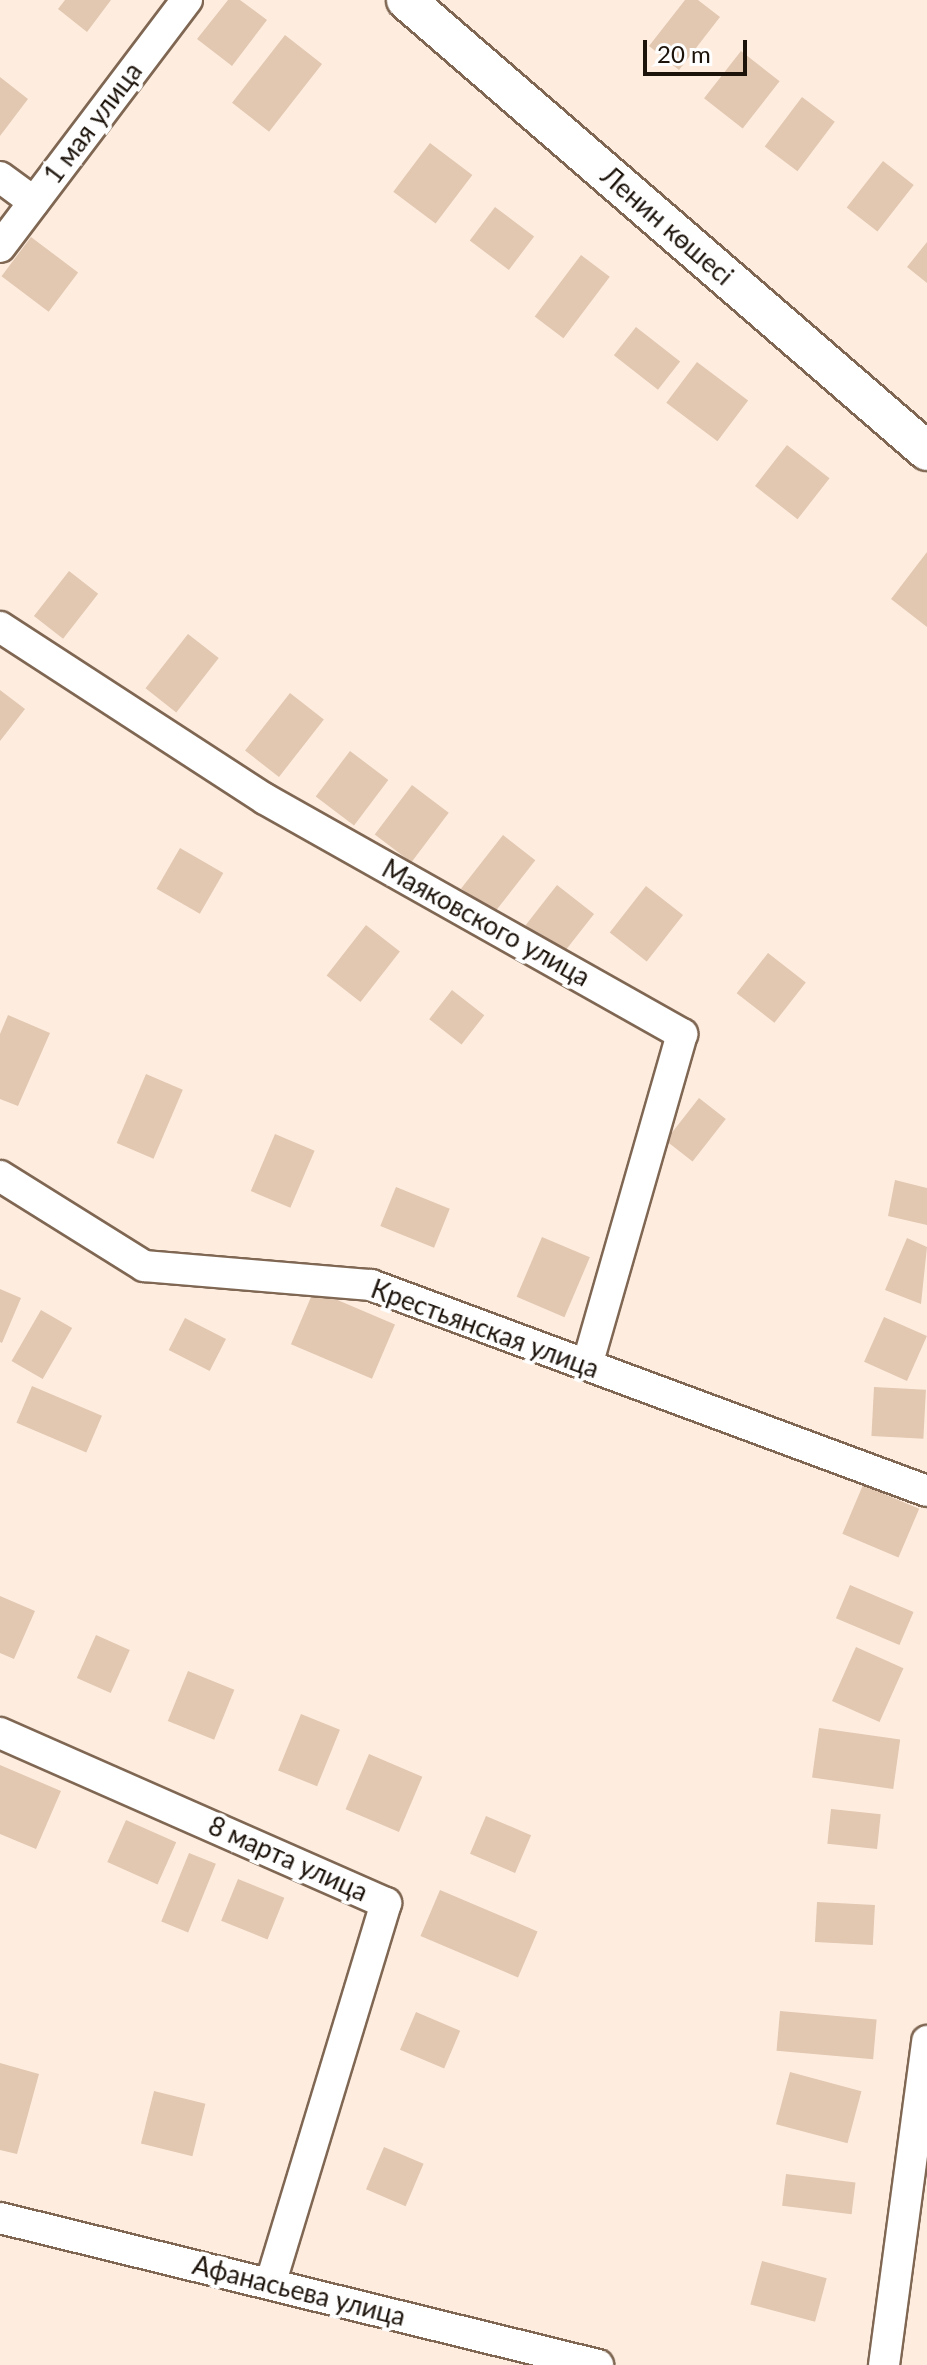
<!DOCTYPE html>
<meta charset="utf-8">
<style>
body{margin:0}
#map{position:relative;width:927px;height:2365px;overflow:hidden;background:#feeddf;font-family:Lato,sans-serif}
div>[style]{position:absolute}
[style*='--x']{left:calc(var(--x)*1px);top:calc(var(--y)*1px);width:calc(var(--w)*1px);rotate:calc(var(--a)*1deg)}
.building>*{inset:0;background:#e2c7b1;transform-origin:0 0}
.roads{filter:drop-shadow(2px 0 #7f6753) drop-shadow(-2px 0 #7f6753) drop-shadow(0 2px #7f6753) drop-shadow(0 -2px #7f6753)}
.minor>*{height:30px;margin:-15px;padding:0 15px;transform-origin:15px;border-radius:15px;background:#fff}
.tertiary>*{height:38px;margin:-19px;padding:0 19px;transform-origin:19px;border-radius:19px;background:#fff}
span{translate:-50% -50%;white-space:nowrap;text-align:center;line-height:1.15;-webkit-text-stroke:8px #fefefe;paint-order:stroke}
.street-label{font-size:26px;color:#1c130b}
.scale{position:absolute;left:643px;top:40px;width:104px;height:36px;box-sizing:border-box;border:4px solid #1c130b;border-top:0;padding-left:10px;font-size:24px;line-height:28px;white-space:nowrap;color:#1c130b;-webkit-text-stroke:6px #fefefe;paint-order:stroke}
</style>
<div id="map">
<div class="building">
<div style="clip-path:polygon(65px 0,111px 0,87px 32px,58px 9px)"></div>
<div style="clip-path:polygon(228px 0,240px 0,267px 20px,232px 66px,197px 39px)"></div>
<div style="clip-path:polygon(685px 0,698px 0,720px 17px,679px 70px,649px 46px)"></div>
<div style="left:285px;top:35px;width:47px;height:86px;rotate:38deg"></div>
<div style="left:741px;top:51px;width:49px;height:60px;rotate:38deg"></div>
<div style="clip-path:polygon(0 77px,28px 99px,0 136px)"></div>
<div style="left:802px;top:97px;width:41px;height:62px;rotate:37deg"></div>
<div style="left:430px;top:143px;width:53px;height:61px;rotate:37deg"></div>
<div style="left:883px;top:161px;width:39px;height:59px;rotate:38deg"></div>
<div style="left:495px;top:207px;width:49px;height:42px;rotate:37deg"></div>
<div style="left:31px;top:237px;width:59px;height:49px;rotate:37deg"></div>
<div style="clip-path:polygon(927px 242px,927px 283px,907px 267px)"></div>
<div style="left:581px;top:255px;width:36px;height:77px;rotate:37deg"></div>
<div style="left:636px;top:327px;width:56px;height:36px;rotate:38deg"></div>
<div style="left:697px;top:362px;width:64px;height:51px;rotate:37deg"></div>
<div style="left:787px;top:445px;width:54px;height:52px;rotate:38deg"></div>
<div style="clip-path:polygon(927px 552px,927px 627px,891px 599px)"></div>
<div style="left:69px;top:571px;width:37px;height:57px;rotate:38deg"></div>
<div style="left:188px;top:634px;width:39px;height:69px;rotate:38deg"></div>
<div style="clip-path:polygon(0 690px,25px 709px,0 741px)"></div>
<div style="left:290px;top:693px;width:43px;height:73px;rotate:38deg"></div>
<div style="left:350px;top:751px;width:48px;height:57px;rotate:37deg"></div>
<div style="left:412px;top:785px;width:46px;height:62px;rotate:37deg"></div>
<div style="left:503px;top:835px;width:41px;height:68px;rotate:38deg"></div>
<div style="left:180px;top:848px;width:50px;height:47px;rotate:30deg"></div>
<div style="left:557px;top:885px;width:47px;height:51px;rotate:38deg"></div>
<div style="left:646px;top:886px;width:47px;height:59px;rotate:38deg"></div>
<div style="left:366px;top:925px;width:43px;height:64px;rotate:38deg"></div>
<div style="left:768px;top:953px;width:48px;height:51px;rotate:38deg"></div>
<div style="left:452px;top:990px;width:41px;height:37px;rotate:38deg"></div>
<div style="clip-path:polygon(8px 1015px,50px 1033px,18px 1106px,0 1099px,0 1034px)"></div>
<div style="left:146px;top:1074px;width:40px;height:75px;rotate:23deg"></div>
<div style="left:699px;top:1098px;width:34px;height:54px;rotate:38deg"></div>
<div style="left:275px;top:1134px;width:43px;height:62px;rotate:23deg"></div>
<div style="clip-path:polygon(895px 1180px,927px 1188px,927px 1225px,888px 1216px)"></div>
<div style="left:396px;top:1187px;width:58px;height:42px;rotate:22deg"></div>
<div style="left:542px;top:1237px;width:52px;height:65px;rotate:23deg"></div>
<div style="clip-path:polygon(907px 1238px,927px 1247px,921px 1304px,885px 1290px)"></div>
<div style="clip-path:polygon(0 1289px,21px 1298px,2px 1343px,0 1342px)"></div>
<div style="left:314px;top:1290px;width:88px;height:59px;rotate:23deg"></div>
<div style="left:41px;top:1310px;width:36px;height:59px;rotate:30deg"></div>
<div style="left:884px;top:1317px;width:47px;height:49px;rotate:24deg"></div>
<div style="left:185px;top:1318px;width:46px;height:36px;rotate:27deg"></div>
<div style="left:32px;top:1386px;width:76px;height:40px;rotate:23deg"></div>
<div style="left:874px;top:1387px;width:52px;height:49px;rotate:3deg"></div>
<div style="left:863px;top:1485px;width:61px;height:53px;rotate:23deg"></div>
<div style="left:850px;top:1585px;width:69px;height:36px;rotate:23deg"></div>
<div style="clip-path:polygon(0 1596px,35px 1611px,14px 1659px,0 1653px)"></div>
<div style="left:96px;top:1635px;width:37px;height:47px;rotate:24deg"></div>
<div style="left:856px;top:1647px;width:52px;height:59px;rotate:24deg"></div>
<div style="left:188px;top:1671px;width:50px;height:54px;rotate:22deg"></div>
<div style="left:301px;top:1714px;width:42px;height:61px;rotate:22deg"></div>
<div style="left:819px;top:1728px;width:82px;height:50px;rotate:8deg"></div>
<div style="left:369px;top:1754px;width:58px;height:60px;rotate:23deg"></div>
<div style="clip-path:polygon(0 1765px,61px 1791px,36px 1849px,0 1834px)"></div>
<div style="left:831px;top:1809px;width:50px;height:35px;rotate:6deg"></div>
<div style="left:486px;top:1816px;width:49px;height:41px;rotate:23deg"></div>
<div style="left:126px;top:1820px;width:55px;height:46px;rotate:24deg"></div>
<div style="left:189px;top:1853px;width:29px;height:74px;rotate:22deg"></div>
<div style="left:238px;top:1879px;width:50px;height:45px;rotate:22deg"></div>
<div style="left:440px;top:1890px;width:106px;height:50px;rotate:23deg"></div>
<div style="left:817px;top:1902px;width:58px;height:40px;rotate:3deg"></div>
<div style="left:780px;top:2011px;width:97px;height:40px;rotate:5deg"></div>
<div style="left:416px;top:2012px;width:48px;height:41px;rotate:23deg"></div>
<div style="clip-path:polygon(0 2063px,39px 2074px,17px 2154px,0 2150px)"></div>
<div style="left:790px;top:2072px;width:74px;height:54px;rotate:15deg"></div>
<div style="left:154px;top:2091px;width:53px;height:54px;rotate:14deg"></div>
<div style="left:384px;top:2147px;width:43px;height:46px;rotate:23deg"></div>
<div style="left:786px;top:2174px;width:70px;height:32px;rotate:7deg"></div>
<div style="left:762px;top:2261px;width:67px;height:45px;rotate:15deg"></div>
</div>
<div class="roads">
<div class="minor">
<div style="--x:0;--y:177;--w:42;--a:36.3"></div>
<div style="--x:0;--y:247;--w:310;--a:-52.9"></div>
<div style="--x:0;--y:627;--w:316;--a:33"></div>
<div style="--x:265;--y:799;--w:479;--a:29.4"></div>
<div style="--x:682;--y:1034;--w:344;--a:106"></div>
<div style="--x:0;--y:1176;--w:170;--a:32"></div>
<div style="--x:144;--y:1266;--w:228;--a:4.8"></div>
<div style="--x:371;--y:1285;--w:593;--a:20.33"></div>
<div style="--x:0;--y:1733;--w:422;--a:23.8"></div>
<div style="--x:386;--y:1903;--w:398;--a:106.9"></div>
<div style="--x:0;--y:2218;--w:616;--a:13.81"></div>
<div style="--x:884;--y:2365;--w:327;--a:-82.4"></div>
</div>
<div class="tertiary">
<div style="--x:406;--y:0;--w:689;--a:40.88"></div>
</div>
</div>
<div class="street-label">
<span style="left:93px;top:123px;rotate:-53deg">1 мая улица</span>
<span style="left:667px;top:226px;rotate:41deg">Ленин көшесі</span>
<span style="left:486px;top:923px;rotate:29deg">Маяковского улица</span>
<span style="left:485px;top:1329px;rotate:20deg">Крестьянская улица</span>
<span style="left:288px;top:1859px;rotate:24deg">8 марта улица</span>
<span style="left:299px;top:2291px;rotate:14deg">Афанасьева улица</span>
</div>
<div class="scale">20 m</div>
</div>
